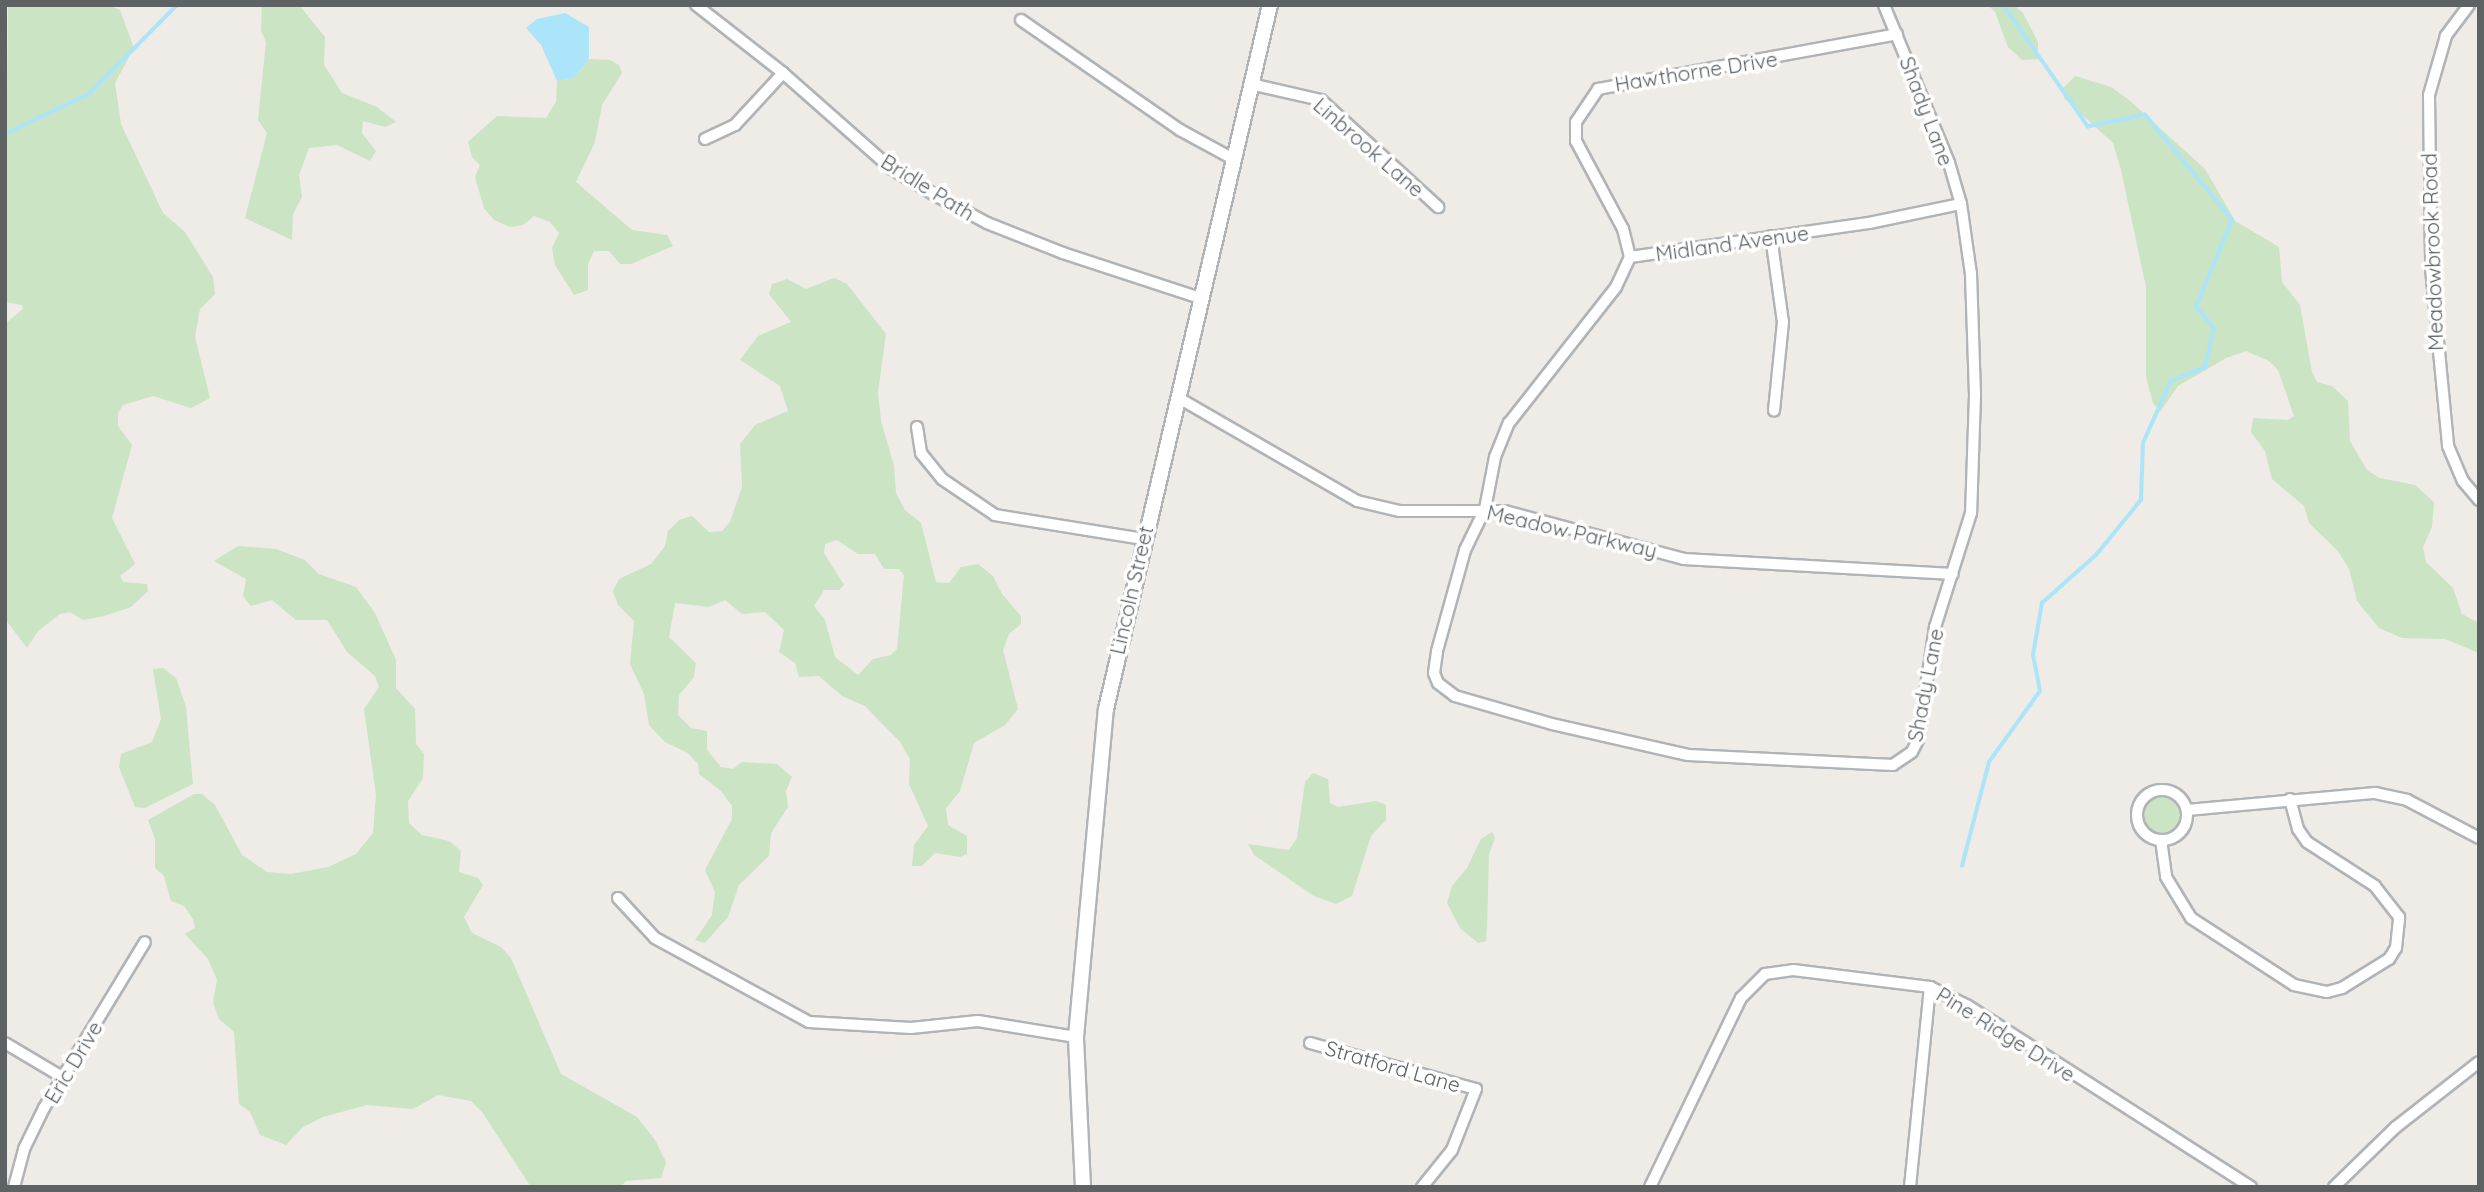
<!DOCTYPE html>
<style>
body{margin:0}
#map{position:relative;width:2484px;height:1192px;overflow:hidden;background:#efebe6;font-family:Quicksand,sans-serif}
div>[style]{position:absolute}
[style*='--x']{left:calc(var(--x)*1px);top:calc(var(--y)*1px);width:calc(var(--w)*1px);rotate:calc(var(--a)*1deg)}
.green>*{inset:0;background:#cae4c4}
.round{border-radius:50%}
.water>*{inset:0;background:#ace5f9}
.stream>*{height:3.5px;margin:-1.75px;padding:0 1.75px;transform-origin:1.75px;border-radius:1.75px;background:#ace5f9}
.roads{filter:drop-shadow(2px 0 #b1b4b7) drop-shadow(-2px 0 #b1b4b7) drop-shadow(0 2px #b1b4b7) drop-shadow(0 -2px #b1b4b7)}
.street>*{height:10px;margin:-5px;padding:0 5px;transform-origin:5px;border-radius:5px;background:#fff}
.street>.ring{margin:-5px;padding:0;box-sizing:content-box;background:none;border:10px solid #fff;border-radius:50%}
.secondary>*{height:14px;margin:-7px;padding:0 7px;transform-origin:7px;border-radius:7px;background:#fff}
span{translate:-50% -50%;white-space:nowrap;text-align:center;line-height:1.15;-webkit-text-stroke:7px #fff;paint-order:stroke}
.street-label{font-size:21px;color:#5d6265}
.frame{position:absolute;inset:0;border:7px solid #5d6265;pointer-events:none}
</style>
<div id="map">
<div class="green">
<div style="clip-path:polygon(8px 5px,107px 5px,120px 10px,134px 48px,115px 83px,121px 124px,163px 213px,185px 232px,213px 277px,215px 294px,200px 309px,195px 337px,210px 398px,191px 408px,153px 396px,123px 405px,118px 413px,118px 426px,132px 445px,112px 518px,135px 564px,120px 576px,123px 582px,147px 584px,148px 591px,131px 607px,104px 616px,83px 620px,70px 612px,60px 614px,38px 631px,27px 648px,5px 619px,5px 324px,23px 309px,22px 305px,5px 302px)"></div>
<div style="clip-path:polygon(262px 5px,299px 5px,325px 37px,324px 65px,342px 93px,377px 107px,396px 122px,385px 127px,363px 121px,362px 133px,376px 151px,370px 161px,337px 145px,309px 148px,299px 175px,302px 197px,293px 214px,292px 240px,245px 218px,267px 133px,258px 120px,266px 42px,261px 31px)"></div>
<div style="clip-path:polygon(1988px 5px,2014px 5px,2023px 13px,2038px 42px,2038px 59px,2022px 60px,2008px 47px,1995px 12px)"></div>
<div style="clip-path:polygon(589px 59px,610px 60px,619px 65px,622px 73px,602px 105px,595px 142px,576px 182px,632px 230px,667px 235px,673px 246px,631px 264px,620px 264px,609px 251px,594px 251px,588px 264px,588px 290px,574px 295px,555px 265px,552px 248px,559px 233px,550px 222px,534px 216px,523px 225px,510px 227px,494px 220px,484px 208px,475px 177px,480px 165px,472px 157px,468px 142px,497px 116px,546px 118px,556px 102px,557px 81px,574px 78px)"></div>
<div style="clip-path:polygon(2075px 76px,2111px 87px,2129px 100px,2205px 169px,2235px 221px,2279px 247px,2282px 282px,2300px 305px,2312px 372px,2317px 382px,2332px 386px,2348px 401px,2350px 441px,2367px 470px,2380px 478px,2415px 485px,2434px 502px,2432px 527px,2423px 547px,2426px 562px,2453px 588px,2462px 614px,2479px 623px,2479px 653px,2445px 639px,2402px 638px,2379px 628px,2357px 601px,2349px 569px,2338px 551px,2309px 523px,2304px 506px,2272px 479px,2265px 451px,2251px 432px,2253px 418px,2288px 420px,2294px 416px,2278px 370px,2269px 361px,2246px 351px,2226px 358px,2178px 386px,2160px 412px,2153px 403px,2146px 377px,2146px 287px,2121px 170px,2113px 143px,2064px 98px,2062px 89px)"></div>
<div style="clip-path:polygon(evenodd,834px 278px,847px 284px,886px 334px,878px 392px,881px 421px,894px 466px,896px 493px,905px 510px,921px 523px,936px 582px,949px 583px,961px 567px,978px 564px,993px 576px,1002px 594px,1021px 616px,1021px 624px,1009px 634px,1003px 650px,1018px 709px,1005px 725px,974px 743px,960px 791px,946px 808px,948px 825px,967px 836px,967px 854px,960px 857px,935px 853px,922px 866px,912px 866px,914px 845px,928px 826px,909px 784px,910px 759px,900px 742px,865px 706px,842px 696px,819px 676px,799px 677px,795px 663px,779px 652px,784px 630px,765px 612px,742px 614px,725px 600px,709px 607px,675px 603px,669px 637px,696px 663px,694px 677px,679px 695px,678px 715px,691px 728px,707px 731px,707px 750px,721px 767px,733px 769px,742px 762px,777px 764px,792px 777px,786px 791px,788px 807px,771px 833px,769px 856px,739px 885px,728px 917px,705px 943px,695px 940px,712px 915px,715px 892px,705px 870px,732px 819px,732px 806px,721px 791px,699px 774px,698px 764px,688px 753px,665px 742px,649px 725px,644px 694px,630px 664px,634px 621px,618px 605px,613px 591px,619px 579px,651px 564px,665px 546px,668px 531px,679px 520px,692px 516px,709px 532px,722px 531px,730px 522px,742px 487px,740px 444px,755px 425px,788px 411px,780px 386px,740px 360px,758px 336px,791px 322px,769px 294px,772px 284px,787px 279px,806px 289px,834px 278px,837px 540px,858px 554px,875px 554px,884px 569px,899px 569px,904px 575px,897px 649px,891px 655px,873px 659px,858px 675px,835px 657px,825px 620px,814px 606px,824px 590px,839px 590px,844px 585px,824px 553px,825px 544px,837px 540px)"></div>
<div style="clip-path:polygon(238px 546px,276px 549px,305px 560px,319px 574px,356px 587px,375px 613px,396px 660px,396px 688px,415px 709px,416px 744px,424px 754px,423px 778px,408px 801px,409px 823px,422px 835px,449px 841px,461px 851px,459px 872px,478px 878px,483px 885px,464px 917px,472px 933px,501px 947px,511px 958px,561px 1074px,637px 1117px,655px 1140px,666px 1162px,661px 1178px,626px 1181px,620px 1187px,531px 1187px,482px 1112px,471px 1101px,438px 1095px,413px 1109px,367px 1105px,323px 1117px,303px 1127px,286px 1145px,260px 1135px,250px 1112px,239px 1104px,234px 1032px,219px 1019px,213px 1002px,217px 980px,208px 959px,185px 934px,195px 928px,193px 919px,184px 906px,171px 901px,164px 876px,155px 868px,155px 839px,148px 820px,194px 794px,202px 794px,215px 805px,242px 855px,267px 872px,291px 874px,328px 867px,356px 854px,373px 833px,376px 795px,364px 709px,379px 687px,375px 676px,347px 652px,327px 620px,296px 620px,272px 600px,251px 606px,243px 596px,246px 579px,214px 561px)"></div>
<div style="clip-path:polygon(163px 668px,176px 678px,186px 707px,193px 784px,145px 808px,135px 807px,119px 767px,121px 754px,152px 742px,161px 719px,153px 669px)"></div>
<div style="clip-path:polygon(1313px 773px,1328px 779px,1330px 803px,1338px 807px,1376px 801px,1386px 805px,1386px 820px,1371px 836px,1352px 896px,1336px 904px,1314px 896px,1254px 855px,1248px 844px,1289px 850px,1297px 838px,1305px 782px)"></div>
<div class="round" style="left:2143px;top:797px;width:36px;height:36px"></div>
<div style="clip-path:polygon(1492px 832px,1495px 838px,1489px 854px,1487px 928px,1486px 941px,1478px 943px,1460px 928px,1447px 903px,1452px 886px,1467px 868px,1481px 839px)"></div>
</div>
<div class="water">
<div style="clip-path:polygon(565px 13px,589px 27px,589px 59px,574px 78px,557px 81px,541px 45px,526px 28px,537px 19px)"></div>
</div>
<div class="stream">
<div style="--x:5;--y:134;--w:93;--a:-25.5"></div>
<div style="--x:89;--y:94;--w:125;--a:-45.3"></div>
<div style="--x:1962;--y:866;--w:107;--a:-75.4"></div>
<div style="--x:1989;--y:762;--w:87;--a:-54.3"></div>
<div style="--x:2040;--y:691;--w:37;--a:-101"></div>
<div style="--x:2033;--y:655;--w:53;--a:-80.2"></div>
<div style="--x:2042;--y:603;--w:72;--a:-41.6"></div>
<div style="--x:2096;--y:555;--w:71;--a:-50.7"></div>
<div style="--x:2141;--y:500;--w:57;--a:-88"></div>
<div style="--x:2143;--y:443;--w:68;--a:-65.7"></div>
<div style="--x:2171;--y:381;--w:37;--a:-22"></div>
<div style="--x:2205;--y:367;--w:40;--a:-77"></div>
<div style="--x:2214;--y:328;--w:28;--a:-131"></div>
<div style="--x:2196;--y:307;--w:94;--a:-67.5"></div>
<div style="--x:2232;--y:220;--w:136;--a:-129.6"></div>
<div style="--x:2145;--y:115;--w:58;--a:168.1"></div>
<div style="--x:2088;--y:127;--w:149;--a:-124.9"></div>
</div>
<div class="roads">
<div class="street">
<div style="--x:696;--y:5;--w:110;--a:38"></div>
<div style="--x:783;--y:73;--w:145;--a:41.4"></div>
<div style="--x:892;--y:169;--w:50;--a:31.2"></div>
<div style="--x:935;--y:195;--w:59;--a:28.3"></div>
<div style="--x:987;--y:223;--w:82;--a:21.5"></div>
<div style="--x:1063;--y:253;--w:144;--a:18.2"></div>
<div style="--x:1884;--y:5;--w:171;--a:67.6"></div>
<div style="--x:1949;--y:163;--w:43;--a:73.7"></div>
<div style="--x:1961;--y:204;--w:71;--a:81.9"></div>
<div style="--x:1971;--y:274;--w:121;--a:88.1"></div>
<div style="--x:1975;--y:395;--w:118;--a:91.9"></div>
<div style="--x:1971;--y:513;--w:120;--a:107.5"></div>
<div style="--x:1935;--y:627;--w:114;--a:98.6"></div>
<div style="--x:1918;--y:740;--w:13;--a:117"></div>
<div style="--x:1912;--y:752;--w:23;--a:146"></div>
<div style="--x:1893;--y:765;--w:205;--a:-177.2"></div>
<div style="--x:1688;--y:755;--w:139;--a:-167.2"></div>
<div style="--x:1552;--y:724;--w:101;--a:-163.9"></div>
<div style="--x:1455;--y:696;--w:21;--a:-143"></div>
<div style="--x:1438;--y:683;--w:11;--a:-112"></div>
<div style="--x:1434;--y:673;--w:22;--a:-82"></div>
<div style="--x:1437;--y:651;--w:105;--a:-74.5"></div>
<div style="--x:1465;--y:550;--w:46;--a:-64"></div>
<div style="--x:1485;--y:509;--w:53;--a:-79.1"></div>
<div style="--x:1495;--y:457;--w:37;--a:-68"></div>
<div style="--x:1509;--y:423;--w:173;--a:-51.8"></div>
<div style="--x:1616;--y:287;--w:33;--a:-65"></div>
<div style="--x:1630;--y:257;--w:241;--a:-8.1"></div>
<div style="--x:1869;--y:223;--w:94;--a:-11.7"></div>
<div style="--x:2469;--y:5;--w:39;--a:127"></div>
<div style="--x:2446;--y:36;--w:61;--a:106.1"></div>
<div style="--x:2429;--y:95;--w:173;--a:89.3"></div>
<div style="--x:2431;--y:268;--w:179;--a:84.5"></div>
<div style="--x:2448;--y:446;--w:38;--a:67"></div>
<div style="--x:2463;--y:481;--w:25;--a:50"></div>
<div style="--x:1021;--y:20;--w:193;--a:34.7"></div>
<div style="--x:1180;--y:130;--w:63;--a:28.6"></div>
<div style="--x:1255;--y:85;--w:68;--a:12.8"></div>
<div style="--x:1321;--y:100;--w:159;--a:42.4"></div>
<div style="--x:705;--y:139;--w:33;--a:-25"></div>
<div style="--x:735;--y:125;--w:71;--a:-47.3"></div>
<div style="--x:1771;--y:236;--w:87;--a:82.1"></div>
<div style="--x:1783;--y:322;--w:89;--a:95.8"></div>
<div style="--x:1630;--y:257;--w:29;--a:-104"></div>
<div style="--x:1623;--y:229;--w:100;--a:-118.1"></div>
<div style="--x:1576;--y:141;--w:19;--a:-90"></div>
<div style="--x:1576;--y:122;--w:40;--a:-56"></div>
<div style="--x:1598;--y:89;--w:304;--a:-10.4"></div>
<div style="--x:1177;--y:397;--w:208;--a:30"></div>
<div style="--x:1357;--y:501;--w:43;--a:13.4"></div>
<div style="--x:1399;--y:511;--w:106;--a:0"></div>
<div style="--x:1505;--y:511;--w:185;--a:15"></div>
<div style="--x:1684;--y:559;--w:269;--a:3.2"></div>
<div style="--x:917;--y:427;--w:26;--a:81"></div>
<div style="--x:921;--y:453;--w:33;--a:51"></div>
<div style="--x:942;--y:479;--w:64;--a:34.2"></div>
<div style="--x:995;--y:515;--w:150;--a:9.2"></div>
<div class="ring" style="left:2137px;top:790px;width:40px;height:40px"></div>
<div style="--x:2187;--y:810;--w:189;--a:-5.2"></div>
<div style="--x:2375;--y:793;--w:33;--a:12"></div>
<div style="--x:2407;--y:800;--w:81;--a:27.8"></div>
<div style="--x:2161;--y:840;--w:37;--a:82"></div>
<div style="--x:2166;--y:877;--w:48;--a:58.6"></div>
<div style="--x:2191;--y:918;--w:123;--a:33"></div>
<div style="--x:2294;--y:985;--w:34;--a:12"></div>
<div style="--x:2327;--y:992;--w:16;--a:-15"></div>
<div style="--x:2342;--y:988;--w:55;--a:-31.7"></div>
<div style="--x:2389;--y:959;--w:13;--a:-58"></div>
<div style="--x:2396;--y:948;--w:31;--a:-84"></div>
<div style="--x:2399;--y:917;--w:39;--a:-128"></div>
<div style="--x:2375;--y:886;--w:81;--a:-147.1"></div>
<div style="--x:2307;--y:842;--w:16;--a:-125"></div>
<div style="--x:2298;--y:829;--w:31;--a:-105"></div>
<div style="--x:618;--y:898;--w:54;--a:47.2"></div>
<div style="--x:655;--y:938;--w:175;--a:28.6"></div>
<div style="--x:809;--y:1022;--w:102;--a:3.4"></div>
<div style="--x:911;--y:1028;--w:67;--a:-6"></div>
<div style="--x:978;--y:1021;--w:99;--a:9.3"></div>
<div style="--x:5;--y:1043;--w:69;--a:30.7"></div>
<div style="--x:1310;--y:1043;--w:172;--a:15.5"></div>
<div style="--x:1476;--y:1089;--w:66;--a:111.5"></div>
<div style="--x:1452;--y:1150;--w:48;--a:129"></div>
<div style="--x:14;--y:1187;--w:39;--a:-75"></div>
<div style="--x:24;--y:1149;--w:46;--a:-64"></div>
<div style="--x:44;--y:1108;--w:194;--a:-58.7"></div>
<div style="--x:1650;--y:1187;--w:210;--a:-64.3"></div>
<div style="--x:1741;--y:998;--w:34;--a:-45"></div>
<div style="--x:1765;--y:974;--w:28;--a:-8"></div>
<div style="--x:1793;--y:970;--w:138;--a:7.1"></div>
<div style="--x:1930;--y:987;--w:42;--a:26.6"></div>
<div style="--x:1968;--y:1006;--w:336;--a:32.6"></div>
<div style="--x:1910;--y:1187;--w:201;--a:-84.3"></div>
<div style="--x:2334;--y:1187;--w:86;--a:-44.1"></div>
<div style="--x:2396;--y:1127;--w:105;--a:-38.1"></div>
</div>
<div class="secondary">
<div style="--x:1083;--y:1187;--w:150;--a:-92.7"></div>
<div style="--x:1076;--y:1037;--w:329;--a:-84.8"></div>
<div style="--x:1106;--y:709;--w:723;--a:-76.89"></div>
</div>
</div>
<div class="street-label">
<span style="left:1696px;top:71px;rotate:-9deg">Hawthorne Drive</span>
<span style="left:1927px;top:111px;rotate:69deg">Shady Lane</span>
<span style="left:1369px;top:147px;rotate:41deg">Linbrook Lane</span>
<span style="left:928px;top:187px;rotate:32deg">Bridle Path</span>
<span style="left:1732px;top:243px;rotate:-8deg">Midland Avenue</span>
<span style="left:2432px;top:252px;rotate:-92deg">Meadowbrook Road</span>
<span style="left:1572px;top:531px;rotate:13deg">Meadow Parkway</span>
<span style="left:1131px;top:590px;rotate:-77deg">Lincoln Street</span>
<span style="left:1925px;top:685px;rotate:-79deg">Shady Lane</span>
<span style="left:2006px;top:1034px;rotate:32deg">Pine Ridge Drive</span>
<span style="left:73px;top:1062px;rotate:-59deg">Eric Drive</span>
<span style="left:1393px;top:1066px;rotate:16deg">Stratford Lane</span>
</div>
<div class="frame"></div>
</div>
